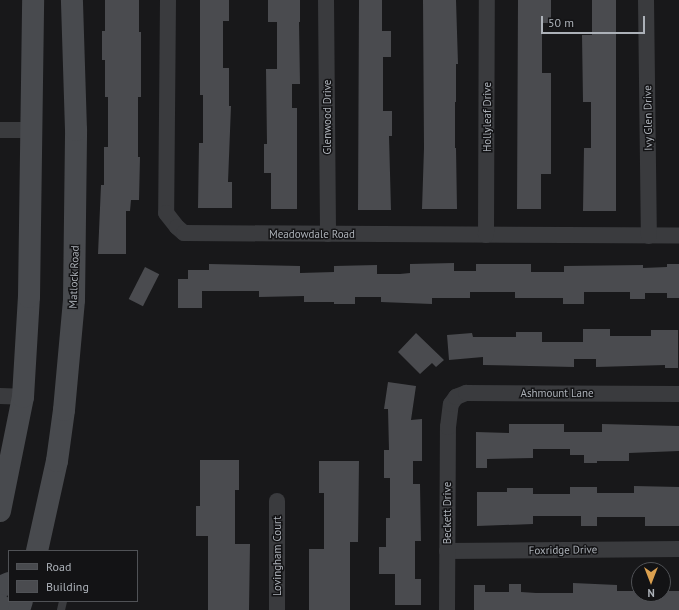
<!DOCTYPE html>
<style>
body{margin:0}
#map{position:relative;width:679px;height:610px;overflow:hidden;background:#18181a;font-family:"PT Sans",sans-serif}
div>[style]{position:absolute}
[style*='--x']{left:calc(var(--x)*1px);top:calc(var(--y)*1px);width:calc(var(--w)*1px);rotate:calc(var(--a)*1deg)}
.building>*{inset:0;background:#4a4b4f;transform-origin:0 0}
.service>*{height:8px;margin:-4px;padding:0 4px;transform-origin:4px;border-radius:4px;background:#3a3b3e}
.minor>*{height:16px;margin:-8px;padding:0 8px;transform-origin:8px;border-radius:8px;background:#3a3b3e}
.secondary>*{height:22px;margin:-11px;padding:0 11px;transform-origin:11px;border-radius:11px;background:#484a4e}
span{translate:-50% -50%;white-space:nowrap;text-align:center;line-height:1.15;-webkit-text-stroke:3px #131315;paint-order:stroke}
.street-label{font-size:11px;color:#acb1b8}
.legend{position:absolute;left:8px;top:550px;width:130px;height:52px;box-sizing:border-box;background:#131315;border:1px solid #505256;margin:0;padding:5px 7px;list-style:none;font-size:12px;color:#acb1b8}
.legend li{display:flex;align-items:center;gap:8px;height:20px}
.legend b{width:20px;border:1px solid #505256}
.north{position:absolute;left:631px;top:562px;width:40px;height:40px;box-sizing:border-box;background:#131315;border:1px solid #505256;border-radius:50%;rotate:180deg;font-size:11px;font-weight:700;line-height:16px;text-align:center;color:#acb1b8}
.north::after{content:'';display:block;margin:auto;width:14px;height:18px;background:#dba04f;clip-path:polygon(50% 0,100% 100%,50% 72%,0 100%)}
.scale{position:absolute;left:541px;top:16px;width:104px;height:18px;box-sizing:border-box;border:2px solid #acb1b8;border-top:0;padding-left:5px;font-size:12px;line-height:14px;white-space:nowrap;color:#acb1b8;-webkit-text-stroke:3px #131315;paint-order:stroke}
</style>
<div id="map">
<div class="building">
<div style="clip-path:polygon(105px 0,139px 0,139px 32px,141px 32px,141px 97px,138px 97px,138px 157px,140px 157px,139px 200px,131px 200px,130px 211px,126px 211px,126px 254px,98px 254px,101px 185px,104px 185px,104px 147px,108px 147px,108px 97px,105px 97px,105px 60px,102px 60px,102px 31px,105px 31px)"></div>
<div style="clip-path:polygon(200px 0,229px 0,229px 21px,223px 21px,223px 68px,229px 68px,229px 106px,231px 106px,228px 182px,232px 182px,232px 208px,198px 208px,199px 143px,203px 143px,203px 95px,200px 95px)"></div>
<div style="clip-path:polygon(268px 0,300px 0,300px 22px,299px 22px,300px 84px,292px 84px,292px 108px,297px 108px,297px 209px,271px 209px,271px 173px,264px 173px,264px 144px,267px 144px,266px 69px,277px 69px,277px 22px,268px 22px)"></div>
<div style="clip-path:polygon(359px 0,382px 0,382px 31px,391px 31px,391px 57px,383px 57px,383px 111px,392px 111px,392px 136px,389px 136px,391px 210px,358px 210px)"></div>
<div style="clip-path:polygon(423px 0,456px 0,458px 64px,456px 64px,456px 102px,455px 102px,455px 148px,456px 148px,457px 209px,422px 209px,424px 148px)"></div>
<div style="clip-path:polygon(518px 0,551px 0,551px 23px,542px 23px,542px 73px,551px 73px,551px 174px,541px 174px,541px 209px,517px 209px)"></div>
<div style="clip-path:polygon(592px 0,616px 0,616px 211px,583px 211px,584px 148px,591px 148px,591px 102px,583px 102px,582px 35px,592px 35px)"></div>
<div style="clip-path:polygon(454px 263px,454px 271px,476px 271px,476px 264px,531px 264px,531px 272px,564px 272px,564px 266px,643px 265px,643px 268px,667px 267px,667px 264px,679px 264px,679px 298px,667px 298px,667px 293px,645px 293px,645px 299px,630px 299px,630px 292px,584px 292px,584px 304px,563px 304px,563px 298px,515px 298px,515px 292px,470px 292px,470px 298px,432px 298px,432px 304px,381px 302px,381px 297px,355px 297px,355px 304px,334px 304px,334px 302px,304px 302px,304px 296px,259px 297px,259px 291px,202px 291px,202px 308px,178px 308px,178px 279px,188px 279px,188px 270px,209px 270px,209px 264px,300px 266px,300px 273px,334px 272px,334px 266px,377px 265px,377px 274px,400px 274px,410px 273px,410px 264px)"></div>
<div style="left:145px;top:267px;width:16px;height:36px;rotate:27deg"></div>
<div style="clip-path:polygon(583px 329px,610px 329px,610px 336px,651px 336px,651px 330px,678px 330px,678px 368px,665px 368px,665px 365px,596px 367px,596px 359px,574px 359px,574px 367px,483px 365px,483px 357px,449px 360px,447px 335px,472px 333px,473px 337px,516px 337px,516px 332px,542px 332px,542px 342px,583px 342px)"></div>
<div style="clip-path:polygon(416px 333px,444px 360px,436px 367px,432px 363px,420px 374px,398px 352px)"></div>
<div style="clip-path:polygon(388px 382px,416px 386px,411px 420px,422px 419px,422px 461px,413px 461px,413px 484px,420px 484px,421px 541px,415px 541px,415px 579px,421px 579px,421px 605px,395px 605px,395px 574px,379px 574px,379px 547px,386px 547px,386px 518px,390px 518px,390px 478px,384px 478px,384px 450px,389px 450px,388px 409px,384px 409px)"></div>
<div style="clip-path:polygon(509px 424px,564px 424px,564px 432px,602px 432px,602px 424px,679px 426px,679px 451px,629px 453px,629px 461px,597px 461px,597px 463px,584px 463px,584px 455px,570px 455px,570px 449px,533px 449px,533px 458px,487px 459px,487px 468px,476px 468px,476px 432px,509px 433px)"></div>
<div style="clip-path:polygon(200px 460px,239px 460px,239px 490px,235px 490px,235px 544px,250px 544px,249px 610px,208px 610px,208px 536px,196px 536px,196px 506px,200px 506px)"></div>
<div style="clip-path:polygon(319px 461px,359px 461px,358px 542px,350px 542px,350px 610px,309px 610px,309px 549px,324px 549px,324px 493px,319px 493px)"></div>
<div style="clip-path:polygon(634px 486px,679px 487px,679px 526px,645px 526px,645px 517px,597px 517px,597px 526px,581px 526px,581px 516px,533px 516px,533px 524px,477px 526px,477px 492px,507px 492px,507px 488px,533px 488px,533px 494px,570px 494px,570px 487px,597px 487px,597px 493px,634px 493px)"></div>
<div style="clip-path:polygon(573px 583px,617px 585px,617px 591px,639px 591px,639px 594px,663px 594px,663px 591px,679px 591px,679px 610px,474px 610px,474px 585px,485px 585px,485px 592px,509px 592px,509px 584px,521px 584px,521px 592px,536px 593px,573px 593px)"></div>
</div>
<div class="service">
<div style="--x:61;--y:610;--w:9;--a:-77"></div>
</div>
<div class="minor">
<div style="--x:168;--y:0;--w:213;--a:90.5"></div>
<div style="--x:166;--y:213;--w:18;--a:52"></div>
<div style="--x:177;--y:227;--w:9;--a:41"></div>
<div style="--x:184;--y:233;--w:495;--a:0.3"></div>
<div style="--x:326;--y:0;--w:234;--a:89.5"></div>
<div style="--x:646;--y:0;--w:236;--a:89.3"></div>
<div style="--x:0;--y:130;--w:31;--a:0"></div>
<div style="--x:486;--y:235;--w:235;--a:-89.8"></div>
<div style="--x:0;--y:396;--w:23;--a:2"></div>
<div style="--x:447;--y:551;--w:232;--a:-0.5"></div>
<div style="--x:277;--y:610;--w:109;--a:-90"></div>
<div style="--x:447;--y:610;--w:183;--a:-89.7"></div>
<div style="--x:448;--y:427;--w:23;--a:-83"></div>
<div style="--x:451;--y:404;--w:9;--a:-54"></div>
<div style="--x:456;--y:397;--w:11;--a:-22"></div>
<div style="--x:466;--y:393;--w:213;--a:0.3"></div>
</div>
<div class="secondary">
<div style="--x:0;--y:511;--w:116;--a:-78.6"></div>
<div style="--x:23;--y:397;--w:100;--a:-86.6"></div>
<div style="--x:29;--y:297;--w:297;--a:-89.2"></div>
<div style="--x:37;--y:551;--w:92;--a:-77.5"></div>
<div style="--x:57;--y:461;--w:51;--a:-82.2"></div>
<div style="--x:64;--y:410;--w:110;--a:-84.8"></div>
<div style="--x:74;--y:300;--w:170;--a:-89.3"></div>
<div style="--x:76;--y:130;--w:130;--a:-91.8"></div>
<div style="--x:0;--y:587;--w:10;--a:-24"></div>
<div style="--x:0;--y:605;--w:5;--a:68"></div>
<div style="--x:19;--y:610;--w:9;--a:-72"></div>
</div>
<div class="street-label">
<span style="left:327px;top:117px;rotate:-90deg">Glenwood Drive</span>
<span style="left:487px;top:117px;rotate:-90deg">Hollyleaf Drive</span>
<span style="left:648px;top:118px;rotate:-91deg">Ivy Glen Drive</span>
<span style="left:312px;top:234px">Meadowdale Road</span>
<span style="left:74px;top:277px;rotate:-88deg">Matlock Road</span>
<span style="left:557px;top:393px">Ashmount Lane</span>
<span style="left:447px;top:513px;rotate:-90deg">Beckett Drive</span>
<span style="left:563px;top:550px;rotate:-1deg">Foxridge Drive</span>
<span style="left:277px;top:556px;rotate:-90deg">Lovingham Court</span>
</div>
<ul class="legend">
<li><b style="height:5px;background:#484a4e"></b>Road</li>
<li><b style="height:11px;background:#4a4b4f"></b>Building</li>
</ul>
<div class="north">N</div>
<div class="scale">50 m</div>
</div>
